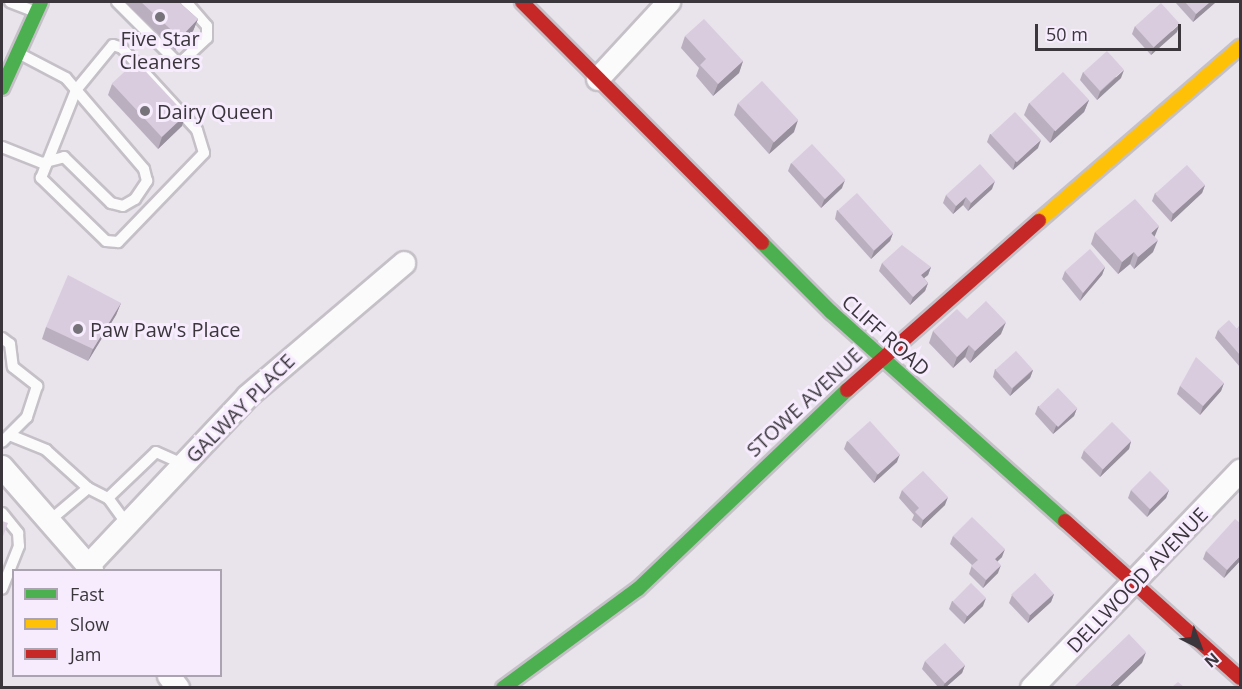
<!DOCTYPE html>
<style>
body{margin:0}
#map{position:relative;width:1242px;height:689px;overflow:hidden;background:#e9e3ec;font-family:"Open Sans",sans-serif}
div>[style]{position:absolute}
[style*='--x']{left:calc(var(--x)*1px);top:calc(var(--y)*1px);width:calc(var(--w)*1px);rotate:calc(var(--a)*1deg)}
.roads{filter:drop-shadow(2px 0 #c5c0c7) drop-shadow(-2px 0 #c5c0c7) drop-shadow(0 2px #c5c0c7) drop-shadow(0 -2px #c5c0c7)}
.lane>*{height:10px;margin:-5px;padding:0 5px;transform-origin:5px;border-radius:5px;background:#fcfbfc}
.street>*{height:22px;margin:-11px;padding:0 11px;transform-origin:11px;border-radius:11px;background:#fcfbfc}
.fast>*{height:14px;margin:-7px;padding:0 7px;transform-origin:7px;border-radius:7px;background:#4caf50}
.slow>*{height:14px;margin:-7px;padding:0 7px;transform-origin:7px;border-radius:7px;background:#ffc107}
.jam>*{height:14px;margin:-7px;padding:0 7px;transform-origin:7px;border-radius:7px;background:#c62828}
.wall>*{inset:0;background:#baafbf}
.shaded-wall>*{inset:0;background:#978f9b}
.building>*{inset:0;background:#d8ccde;transform-origin:0 0}
.dots>*{width:16px;height:16px;translate:-50% -50%;box-sizing:border-box;border:3px solid #f7ecfe;border-radius:50%}
span{translate:-50% -50%;white-space:nowrap;text-align:center;line-height:1.15;-webkit-text-stroke:6px #f7ecfe;paint-order:stroke}
.poi-label{font-size:20px;color:#3a363c}
.left{translate:0 -50%;text-align:left}
.street-label{font-size:20px;color:#3a363c}
.frame{position:absolute;inset:0;border:3px solid #3a363c;pointer-events:none}
.legend{position:absolute;left:12px;top:569px;width:210px;height:108px;box-sizing:border-box;background:#f7ecfe;border:2px solid #aba3b0;margin:0;padding:8px 10px;list-style:none;font-size:18px;color:#3a363c}
.legend li{display:flex;align-items:center;gap:12px;height:30px}
.legend b{width:30px;border:2px solid #aba3b0}
.north{position:absolute;left:1170px;top:617px;width:60px;height:60px;-webkit-text-stroke:4px #f7ecfe;paint-order:stroke;rotate:138deg;font-size:16px;font-weight:700;line-height:24px;text-align:center;color:#3a363c}
.north::after{content:'';display:block;margin:auto;width:21px;height:27px;background:#3a363c;clip-path:polygon(50% 0,100% 100%,50% 72%,0 100%)}
.scale{position:absolute;left:1035px;top:24px;width:146px;height:27px;box-sizing:border-box;border:3px solid #3a363c;border-top:0;padding-left:8px;font-size:18px;line-height:21px;white-space:nowrap;color:#3a363c;-webkit-text-stroke:4px #f7ecfe;paint-order:stroke}
</style>
<div id="map">
<div class="roads">
<div class="lane">
<div style="--x:10;--y:2;--w:25;--a:21"></div>
<div style="--x:117;--y:2;--w:88;--a:45"></div>
<div style="--x:179;--y:64;--w:38;--a:-43"></div>
<div style="--x:207;--y:38;--w:12;--a:-90"></div>
<div style="--x:207;--y:26;--w:32;--a:-131"></div>
<div style="--x:113;--y:45;--w:9;--a:18"></div>
<div style="--x:122;--y:48;--w:111;--a:47.6"></div>
<div style="--x:197;--y:130;--w:24;--a:73"></div>
<div style="--x:204;--y:153;--w:124;--a:134"></div>
<div style="--x:118;--y:242;--w:12;--a:-175"></div>
<div style="--x:106;--y:241;--w:91;--a:-135.9"></div>
<div style="--x:41;--y:178;--w:95;--a:-68.3"></div>
<div style="--x:76;--y:90;--w:58;--a:-50.6"></div>
<div style="--x:2;--y:147;--w:43;--a:21.8"></div>
<div style="--x:42;--y:163;--w:23;--a:-15"></div>
<div style="--x:64;--y:157;--w:66;--a:44.4"></div>
<div style="--x:111;--y:203;--w:12;--a:14"></div>
<div style="--x:123;--y:206;--w:14;--a:-30"></div>
<div style="--x:135;--y:199;--w:22;--a:-56"></div>
<div style="--x:147;--y:181;--w:12;--a:-104"></div>
<div style="--x:144;--y:169;--w:120;--a:-130.6"></div>
<div style="--x:66;--y:78;--w:52;--a:-152.4"></div>
<div style="--x:2;--y:338;--w:10;--a:37"></div>
<div style="--x:10;--y:344;--w:23;--a:83"></div>
<div style="--x:13;--y:367;--w:31;--a:38"></div>
<div style="--x:37;--y:386;--w:33;--a:108"></div>
<div style="--x:27;--y:417;--w:35;--a:135"></div>
<div style="--x:12;--y:436;--w:37;--a:22"></div>
<div style="--x:46;--y:450;--w:57;--a:42.1"></div>
<div style="--x:2;--y:513;--w:26;--a:51"></div>
<div style="--x:18;--y:533;--w:13;--a:86"></div>
<div style="--x:19;--y:546;--w:46;--a:111.6"></div>
<div style="--x:49;--y:521;--w:51;--a:-40.2"></div>
<div style="--x:88;--y:488;--w:22;--a:27"></div>
<div style="--x:127;--y:524;--w:32;--a:-126"></div>
<div style="--x:108;--y:498;--w:66;--a:-43.8"></div>
<div style="--x:156;--y:452;--w:30;--a:24"></div>
</div>
<div class="street">
<div style="--x:598;--y:79;--w:105;--a:-47.3"></div>
<div style="--x:2;--y:467;--w:137;--a:48.9"></div>
<div style="--x:88;--y:566;--w:233;--a:-46.7"></div>
<div style="--x:248;--y:396;--w:205;--a:-40.4"></div>
<div style="--x:169;--y:676;--w:15;--a:53"></div>
<div style="--x:1032;--y:688;--w:301;--a:-46.2"></div>
</div>
<div class="fast">
<div style="--x:2;--y:88;--w:94;--a:-65.6"></div>
<div style="--x:762;--y:243;--w:98;--a:45"></div>
<div style="--x:831;--y:312;--w:314;--a:41.8"></div>
<div style="--x:503;--y:688;--w:167;--a:-36.3"></div>
<div style="--x:638;--y:589;--w:289;--a:-43.6"></div>
</div>
<div class="slow">
<div style="--x:1039;--y:221;--w:266;--a:-40.9"></div>
</div>
<div class="jam">
<div style="--x:522;--y:2;--w:340;--a:45.1"></div>
<div style="--x:847;--y:390;--w:256;--a:-41.4"></div>
<div style="--x:1065;--y:521;--w:235;--a:41.9"></div>
</div>
</div>
<div class="wall">
<div style="clip-path:polygon(126px 2px,179px 2px,198px 19px,193px 31px,175px 50px,126px 3px)"></div>
<div style="clip-path:polygon(1175px 2px,1216px 2px,1193px 22px)"></div>
<div style="clip-path:polygon(1135px 26px,1177px 32px,1151px 55px,1132px 34px)"></div>
<div style="clip-path:polygon(685px 36px,743px 61px,739px 73px,713px 96px,696px 76px,699px 68px,681px 48px)"></div>
<div style="clip-path:polygon(1083px 72px,1121px 78px,1097px 100px,1080px 80px)"></div>
<div style="clip-path:polygon(112px 84px,182px 126px,158px 149px,108px 95px)"></div>
<div style="clip-path:polygon(1089px 100px,1084px 112px,1050px 143px,1024px 115px,1029px 103px)"></div>
<div style="clip-path:polygon(738px 103px,794px 132px,769px 154px,734px 115px)"></div>
<div style="clip-path:polygon(990px 134px,1038px 148px,1013px 170px,987px 142px)"></div>
<div style="clip-path:polygon(791px 163px,842px 188px,821px 208px,788px 171px)"></div>
<div style="clip-path:polygon(1205px 185px,1202px 193px,1171px 222px,1152px 201px,1155px 193px)"></div>
<div style="clip-path:polygon(992px 189px,968px 211px,963px 205px,953px 214px,943px 203px,946px 195px)"></div>
<div style="clip-path:polygon(837px 210px,893px 233px,890px 241px,871px 259px,835px 219px)"></div>
<div style="clip-path:polygon(1095px 232px,1155px 237px,1153px 252px,1134px 269px,1130px 264px,1118px 274px,1091px 244px)"></div>
<div style="clip-path:polygon(882px 263px,931px 267px,928px 275px,924px 278px,928px 283px,925px 291px,910px 305px,879px 271px)"></div>
<div style="clip-path:polygon(1105px 267px,1102px 275px,1080px 301px,1062px 279px,1065px 271px)"></div>
<div style="clip-path:polygon(121px 303px,116px 315px,88px 361px,42px 339px,46px 327px)"></div>
<div style="clip-path:polygon(967px 319px,1001px 334px,970px 363px,965px 357px,953px 368px,929px 343px,933px 331px)"></div>
<div style="clip-path:polygon(1240px 325px,1240px 367px,1215px 338px,1218px 330px,1237px 329px)"></div>
<div style="clip-path:polygon(995px 369px,1033px 370px,1030px 378px,1010px 396px,993px 377px)"></div>
<div style="clip-path:polygon(1224px 383px,1221px 391px,1200px 415px,1177px 394px,1180px 386px)"></div>
<div style="clip-path:polygon(1038px 406px,1077px 408px,1074px 416px,1053px 434px,1035px 414px)"></div>
<div style="clip-path:polygon(847px 441px,897px 462px,874px 483px,844px 449px)"></div>
<div style="clip-path:polygon(1131px 441px,1129px 449px,1100px 477px,1081px 458px,1084px 450px)"></div>
<div style="clip-path:polygon(902px 490px,945px 505px,921px 528px,912px 520px,914px 515px,899px 498px)"></div>
<div style="clip-path:polygon(1131px 490px,1169px 490px,1166px 498px,1147px 517px,1128px 498px)"></div>
<div style="clip-path:polygon(953px 536px,1002px 557px,997px 561px,998px 573px,983px 588px,969px 574px,972px 565px,950px 544px)"></div>
<div style="clip-path:polygon(1206px 551px,1240px 561px,1224px 578px,1203px 559px)"></div>
<div style="clip-path:polygon(1054px 594px,1051px 602px,1028px 623px,1009px 603px,1012px 595px)"></div>
<div style="clip-path:polygon(952px 601px,983px 606px,964px 624px,949px 609px)"></div>
<div style="clip-path:polygon(925px 661px,965px 665px,962px 673px,946px 687px,938px 687px,922px 669px)"></div>
</div>
<div class="shaded-wall">
<div style="clip-path:polygon(1210px 2px,1216px 2px,1193px 22px,1196px 14px)"></div>
<div style="clip-path:polygon(198px 19px,193px 31px,175px 50px,180px 38px)"></div>
<div style="clip-path:polygon(1180px 24px,1177px 32px,1151px 55px,1154px 47px)"></div>
<div style="clip-path:polygon(743px 61px,739px 73px,713px 96px,718px 84px)"></div>
<div style="clip-path:polygon(1124px 70px,1121px 78px,1097px 100px,1100px 92px)"></div>
<div style="clip-path:polygon(1089px 100px,1084px 112px,1050px 143px,1054px 131px)"></div>
<div style="clip-path:polygon(186px 114px,182px 126px,158px 149px,162px 137px)"></div>
<div style="clip-path:polygon(798px 120px,794px 132px,769px 154px,773px 143px)"></div>
<div style="clip-path:polygon(1041px 140px,1038px 148px,1013px 170px,1015px 162px)"></div>
<div style="clip-path:polygon(845px 180px,842px 188px,821px 208px,824px 200px)"></div>
<div style="clip-path:polygon(995px 181px,992px 189px,968px 211px,971px 203px)"></div>
<div style="clip-path:polygon(1205px 185px,1202px 193px,1171px 222px,1173px 213px)"></div>
<div style="clip-path:polygon(966px 197px,963px 205px,953px 214px,956px 206px)"></div>
<div style="clip-path:polygon(1159px 226px,1154px 238px,1151px 233px)"></div>
<div style="clip-path:polygon(893px 233px,890px 241px,871px 259px,874px 251px)"></div>
<div style="clip-path:polygon(1158px 240px,1153px 252px,1134px 269px,1138px 257px)"></div>
<div style="clip-path:polygon(1134px 252px,1130px 264px,1118px 274px,1122px 262px)"></div>
<div style="clip-path:polygon(931px 267px,928px 275px,918px 283px,921px 275px)"></div>
<div style="clip-path:polygon(1105px 267px,1102px 275px,1080px 301px,1083px 293px)"></div>
<div style="clip-path:polygon(928px 283px,925px 291px,910px 305px,913px 297px)"></div>
<div style="clip-path:polygon(121px 303px,116px 315px,88px 361px,93px 349px)"></div>
<div style="clip-path:polygon(1006px 322px,1001px 334px,970px 363px,975px 351px)"></div>
<div style="clip-path:polygon(969px 345px,965px 357px,953px 368px,957px 357px)"></div>
<div style="clip-path:polygon(1033px 370px,1030px 378px,1010px 396px,1013px 388px)"></div>
<div style="clip-path:polygon(1224px 383px,1221px 391px,1200px 415px,1203px 406px)"></div>
<div style="clip-path:polygon(1077px 408px,1074px 416px,1053px 434px,1056px 426px)"></div>
<div style="clip-path:polygon(1131px 441px,1129px 449px,1100px 477px,1103px 469px)"></div>
<div style="clip-path:polygon(900px 454px,897px 462px,874px 483px,877px 475px)"></div>
<div style="clip-path:polygon(1169px 490px,1166px 498px,1147px 517px,1150px 509px)"></div>
<div style="clip-path:polygon(948px 497px,945px 505px,921px 528px,923px 520px)"></div>
<div style="clip-path:polygon(1005px 549px,1002px 557px,992px 567px,995px 559px)"></div>
<div style="clip-path:polygon(1240px 556px,1240px 561px,1224px 578px,1227px 570px)"></div>
<div style="clip-path:polygon(1001px 565px,998px 573px,983px 588px,986px 580px)"></div>
<div style="clip-path:polygon(1054px 594px,1051px 602px,1028px 623px,1030px 615px)"></div>
<div style="clip-path:polygon(986px 598px,983px 606px,964px 624px,967px 616px)"></div>
<div style="clip-path:polygon(1146px 652px,1142px 663px,1117px 687px,1109px 687px)"></div>
<div style="clip-path:polygon(965px 665px,962px 673px,946px 687px,943px 687px,945px 683px)"></div>
</div>
<div class="building">
<div style="clip-path:polygon(141px 2px,179px 2px,198px 19px,180px 38px)"></div>
<div style="clip-path:polygon(1185px 2px,1210px 2px,1196px 14px)"></div>
<div style="left:1161px;top:3px;width:28px;height:35px;rotate:48deg"></div>
<div style="clip-path:polygon(704px 19px,743px 61px,718px 84px,700px 65px,706px 59px,685px 36px)"></div>
<div style="left:1107px;top:51px;width:25px;height:32px;rotate:48deg"></div>
<div style="left:136px;top:61px;width:73px;height:33px;rotate:47deg"></div>
<div style="left:1063px;top:72px;width:38px;height:46px;rotate:47deg"></div>
<div style="left:762px;top:81px;width:53px;height:33px;rotate:47deg"></div>
<div style="left:1015px;top:112px;width:38px;height:33px;rotate:47deg"></div>
<div style="left:812px;top:144px;width:49px;height:28px;rotate:47deg"></div>
<div style="clip-path:polygon(980px 164px,995px 181px,971px 203px,966px 197px,956px 206px,946px 195px)"></div>
<div style="left:1187px;top:165px;width:27px;height:43px;rotate:48deg"></div>
<div style="left:857px;top:193px;width:54px;height:26px;rotate:48deg"></div>
<div style="clip-path:polygon(1135px 199px,1159px 226px,1151px 233px,1158px 240px,1138px 257px,1134px 252px,1122px 262px,1095px 232px)"></div>
<div style="clip-path:polygon(902px 245px,931px 267px,921px 275px,928px 283px,913px 297px,882px 263px)"></div>
<div style="clip-path:polygon(1090px 249px,1105px 267px,1083px 293px,1065px 271px)"></div>
<div style="clip-path:polygon(68px 275px,121px 303px,93px 349px,46px 327px)"></div>
<div style="clip-path:polygon(986px 301px,1006px 322px,975px 351px,969px 345px,957px 357px,933px 331px,957px 309px,967px 319px)"></div>
<div style="clip-path:polygon(1229px 320px,1237px 329px,1240px 325px,1240px 355px,1218px 330px)"></div>
<div style="left:1016px;top:351px;width:25px;height:28px;rotate:48deg"></div>
<div style="clip-path:polygon(1196px 357px,1224px 383px,1203px 406px,1180px 386px)"></div>
<div style="left:1058px;top:388px;width:28px;height:27px;rotate:46deg"></div>
<div style="left:870px;top:421px;width:45px;height:30px;rotate:48deg"></div>
<div style="left:1112px;top:422px;width:27px;height:40px;rotate:45deg"></div>
<div style="clip-path:polygon(923px 471px,948px 497px,923px 520px,915px 512px,919px 508px,902px 490px)"></div>
<div style="left:1150px;top:471px;width:27px;height:27px;rotate:45deg"></div>
<div style="clip-path:polygon(972px 517px,1005px 549px,995px 559px,1001px 565px,986px 580px,971px 566px,978px 560px,953px 536px)"></div>
<div style="clip-path:polygon(1235px 519px,1240px 523px,1240px 556px,1227px 570px,1206px 551px)"></div>
<div style="clip-path:polygon(2px 521px,8px 523px,2px 539px)"></div>
<div style="left:1035px;top:573px;width:28px;height:32px;rotate:48deg"></div>
<div style="left:971px;top:583px;width:21px;height:26px;rotate:45deg"></div>
<div style="clip-path:polygon(1129px 634px,1146px 652px,1109px 687px,1074px 687px)"></div>
<div style="left:945px;top:643px;width:30px;height:27px;rotate:48deg"></div>
<div style="clip-path:polygon(1178px 682px,1184px 687px,1172px 687px)"></div>
</div>
<div class="dots">
<div style="left:160px;top:17px;background:#77737a"></div>
<div style="left:145px;top:111px;background:#77737a"></div>
<div style="left:78px;top:329px;background:#77737a"></div>
</div>
<div class="poi-label">
<span style="left:160px;top:50px">Five Star<br>Cleaners</span>
<span class="left" style="left:157px;top:111px">Dairy Queen</span>
<span class="left" style="left:90px;top:329px">Paw Paw's Place</span>
</div>
<div class="street-label">
<span style="left:886px;top:335px;rotate:42deg">CLIFF ROAD</span>
<span style="left:804px;top:402px;rotate:-43deg">STOWE AVENUE</span>
<span style="left:240px;top:408px;rotate:-45deg">GALWAY PLACE</span>
<span style="left:1137px;top:580px;rotate:-46deg">DELLWOOD AVENUE</span>
</div>
<div class="frame"></div>
<ul class="legend">
<li><b style="height:8px;background:#4caf50"></b>Fast</li>
<li><b style="height:8px;background:#ffc107"></b>Slow</li>
<li><b style="height:8px;background:#c62828"></b>Jam</li>
</ul>
<div class="north">N</div>
<div class="scale">50 m</div>
</div>
